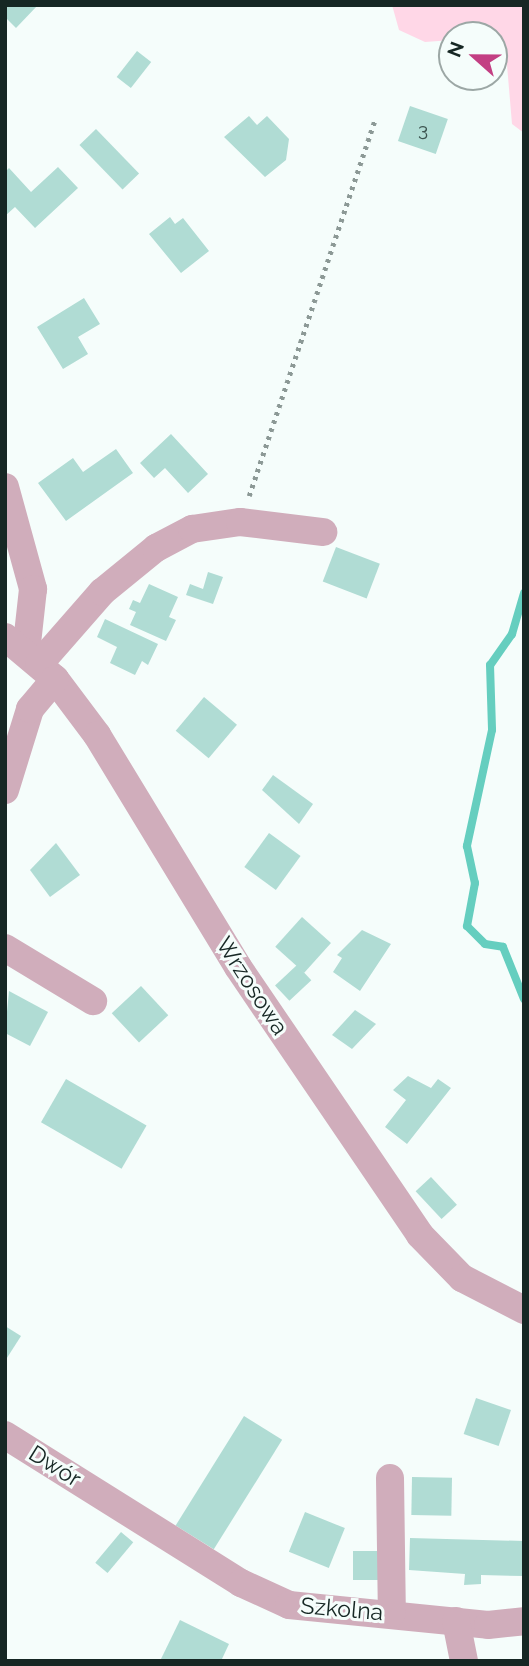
<!DOCTYPE html>
<meta charset="utf-8">
<style>
body{margin:0}
#map{position:relative;width:529px;height:1666px;overflow:hidden;background:#f5fdfb;font-family:Raleway,sans-serif}
div>[style]{position:absolute}
[style*='--x']{left:calc(var(--x)*1px);top:calc(var(--y)*1px);width:calc(var(--w)*1px);rotate:calc(var(--a)*1deg)}
.green>*{inset:0;background:#ffd7e7}
.stream>*{height:8px;margin:-4px;padding:0 4px;transform-origin:4px;border-radius:4px;background:#65cebf}
.building>*{inset:0;background:#b0dcd4;transform-origin:0 0}
.path>*{height:4.5px;margin-top:-2.25px;transform-origin:0;background:repeating-linear-gradient(90deg,#8c9996 0 3.5px,transparent 0 8.5px)}
.minor>*{height:28px;margin:-14px;padding:0 14px;transform-origin:14px;border-radius:14px;background:#d0adbb}
span{translate:-50% -50%;white-space:nowrap;text-align:center;line-height:1.15;-webkit-text-stroke:6px #f5fdfb;paint-order:stroke}
.number-label{font-size:19px;color:#3c5450}
.number-label span{-webkit-text-stroke-width:0}
.street-label{font-size:23px;color:#162724}
.frame{position:absolute;inset:0;border:7px solid #162724;pointer-events:none}
.north{position:absolute;left:438px;top:21px;width:70px;height:70px;box-sizing:border-box;background:#f5fdfb;border:2px solid #9ca7a5;border-radius:50%;rotate:291deg;font-size:19px;font-weight:700;line-height:28px;text-align:center;color:#162724}
.north::after{content:'';display:block;margin:auto;width:24px;height:32px;background:#c33f83;clip-path:polygon(50% 0,100% 100%,50% 72%,0 100%)}
</style>
<div id="map">
<div class="green">
<div style="clip-path:polygon(392px 5px,524px 5px,524px 133px,512px 124px,507px 65px,494px 52px,494px 35px,452px 35px,452px 40px,425px 42px,399px 30px)"></div>
</div>
<div class="stream">
<div style="--x:524;--y:593;--w:43;--a:106.3"></div>
<div style="--x:512;--y:634;--w:38;--a:125"></div>
<div style="--x:490;--y:665;--w:65;--a:88.2"></div>
<div style="--x:492;--y:730;--w:119;--a:102.2"></div>
<div style="--x:467;--y:846;--w:38;--a:78"></div>
<div style="--x:475;--y:883;--w:44;--a:100.5"></div>
<div style="--x:467;--y:926;--w:25;--a:45"></div>
<div style="--x:485;--y:944;--w:18;--a:9"></div>
<div style="--x:503;--y:947;--w:56;--a:68"></div>
</div>
<div class="building">
<div style="clip-path:polygon(5px 5px,38px 5px,16px 28px,5px 17px)"></div>
<div style="left:137px;top:51px;width:18px;height:33px;rotate:38deg"></div>
<div style="left:410px;top:106px;width:40px;height:37px;rotate:19deg"></div>
<div style="clip-path:polygon(249px 116px,257px 125px,267px 116px,289px 139px,286px 160px,265px 177px,224px 137px)"></div>
<div style="left:96px;top:129px;width:62px;height:23px;rotate:46deg"></div>
<div style="clip-path:polygon(58px 167px,78px 188px,35px 228px,15px 207px,5px 216px,5px 172px,9px 168px,31px 192px)"></div>
<div style="clip-path:polygon(170px 217px,175px 224px,183px 218px,209px 251px,181px 273px,149px 234px)"></div>
<div style="clip-path:polygon(84px 298px,100px 324px,78px 337px,88px 354px,63px 369px,37px 327px)"></div>
<div style="clip-path:polygon(171px 434px,208px 474px,188px 493px,165px 468px,154px 478px,140px 463px)"></div>
<div style="clip-path:polygon(116px 449px,133px 473px,66px 521px,38px 483px,73px 458px,83px 472px)"></div>
<div style="left:336px;top:547px;width:47px;height:37px;rotate:21deg"></div>
<div style="clip-path:polygon(208px 572px,223px 577px,213px 604px,186px 595px,190px 584px,203px 589px)"></div>
<div style="clip-path:polygon(149px 584px,178px 597px,169px 617px,176px 620px,166px 641px,130px 625px,136px 612px,129px 609px,133px 600px,140px 603px)"></div>
<div style="clip-path:polygon(105px 619px,158px 644px,148px 665px,142px 661px,135px 675px,110px 663px,117px 647px,97px 637px)"></div>
<div style="left:204px;top:697px;width:43px;height:44px;rotate:40deg"></div>
<div style="clip-path:polygon(273px 775px,313px 804px,299px 824px,262px 790px)"></div>
<div style="left:269px;top:833px;width:39px;height:42px;rotate:36deg"></div>
<div style="clip-path:polygon(56px 843px,80px 875px,50px 897px,30px 870px)"></div>
<div style="left:302px;top:917px;width:39px;height:40px;rotate:42deg"></div>
<div style="clip-path:polygon(362px 930px,391px 944px,360px 991px,333px 972px,342px 958px,337px 955px)"></div>
<div style="left:297px;top:965px;width:21px;height:30px;rotate:47deg"></div>
<div style="left:141px;top:986px;width:40px;height:40px;rotate:47deg"></div>
<div style="clip-path:polygon(9px 991px,48px 1012px,30px 1046px,5px 1033px)"></div>
<div style="clip-path:polygon(355px 1010px,376px 1024px,352px 1049px,332px 1035px)"></div>
<div style="clip-path:polygon(408px 1076px,431px 1088px,438px 1079px,451px 1088px,407px 1144px,385px 1127px,406px 1100px,393px 1090px)"></div>
<div style="left:66px;top:1079px;width:93px;height:50px;rotate:30deg"></div>
<div style="left:431px;top:1177px;width:38px;height:21px;rotate:47deg"></div>
<div style="clip-path:polygon(5px 1326px,21px 1336px,5px 1361px)"></div>
<div style="left:476px;top:1398px;width:37px;height:38px;rotate:19deg"></div>
<div style="left:244px;top:1416px;width:45px;height:129px;rotate:32deg"></div>
<div style="left:412px;top:1477px;width:40px;height:38px;rotate:1deg"></div>
<div style="left:305px;top:1512px;width:43px;height:43px;rotate:22deg"></div>
<div style="left:121px;top:1532px;width:16px;height:40px;rotate:40deg"></div>
<div style="clip-path:polygon(410px 1538px,524px 1541px,524px 1576px,481px 1575px,481px 1584px,464px 1585px,465px 1574px,409px 1570px)"></div>
<div style="left:353px;top:1551px;width:25px;height:29px"></div>
<div style="clip-path:polygon(180px 1620px,229px 1644px,221px 1661px,160px 1661px)"></div>
</div>
<div class="path">
<div style="--x:249;--y:496;--w:397;--a:-71.5"></div>
</div>
<div class="minor">
<div style="--x:5;--y:487;--w:106;--a:74.6"></div>
<div style="--x:33;--y:589;--w:63;--a:96.3"></div>
<div style="--x:5;--y:637;--w:65;--a:40"></div>
<div style="--x:55;--y:679;--w:70;--a:53.1"></div>
<div style="--x:97;--y:735;--w:271;--a:58.7"></div>
<div style="--x:238;--y:967;--w:324;--a:55.8"></div>
<div style="--x:420;--y:1235;--w:60;--a:45.7"></div>
<div style="--x:462;--y:1278;--w:70;--a:27.3"></div>
<div style="--x:39;--y:664;--w:96;--a:-48.8"></div>
<div style="--x:102;--y:592;--w:70;--a:-39.2"></div>
<div style="--x:156;--y:548;--w:41;--a:-27.8"></div>
<div style="--x:192;--y:529;--w:49;--a:-8.3"></div>
<div style="--x:240;--y:522;--w:84;--a:6.9"></div>
<div style="--x:5;--y:790;--w:85;--a:-72.8"></div>
<div style="--x:30;--y:709;--w:39;--a:-50"></div>
<div style="--x:5;--y:948;--w:103;--a:31.1"></div>
<div style="--x:5;--y:1435;--w:279;--a:32.1"></div>
<div style="--x:241;--y:1583;--w:53;--a:24.6"></div>
<div style="--x:289;--y:1605;--w:200;--a:5.7"></div>
<div style="--x:488;--y:1625;--w:36;--a:-6"></div>
<div style="--x:390;--y:1478;--w:135;--a:89.2"></div>
<div style="--x:456;--y:1621;--w:41;--a:78.7"></div>
</div>
<div class="number-label">
<span style="left:423px;top:130px">3</span>
</div>
<div class="street-label">
<span style="left:252px;top:986px;rotate:57deg">Wrzosowa</span>
<span style="left:55px;top:1466px;rotate:32deg">Dwór</span>
<span style="left:342px;top:1609px;rotate:5deg">Szkolna</span>
</div>
<div class="frame"></div>
<div class="north">N</div>
</div>
